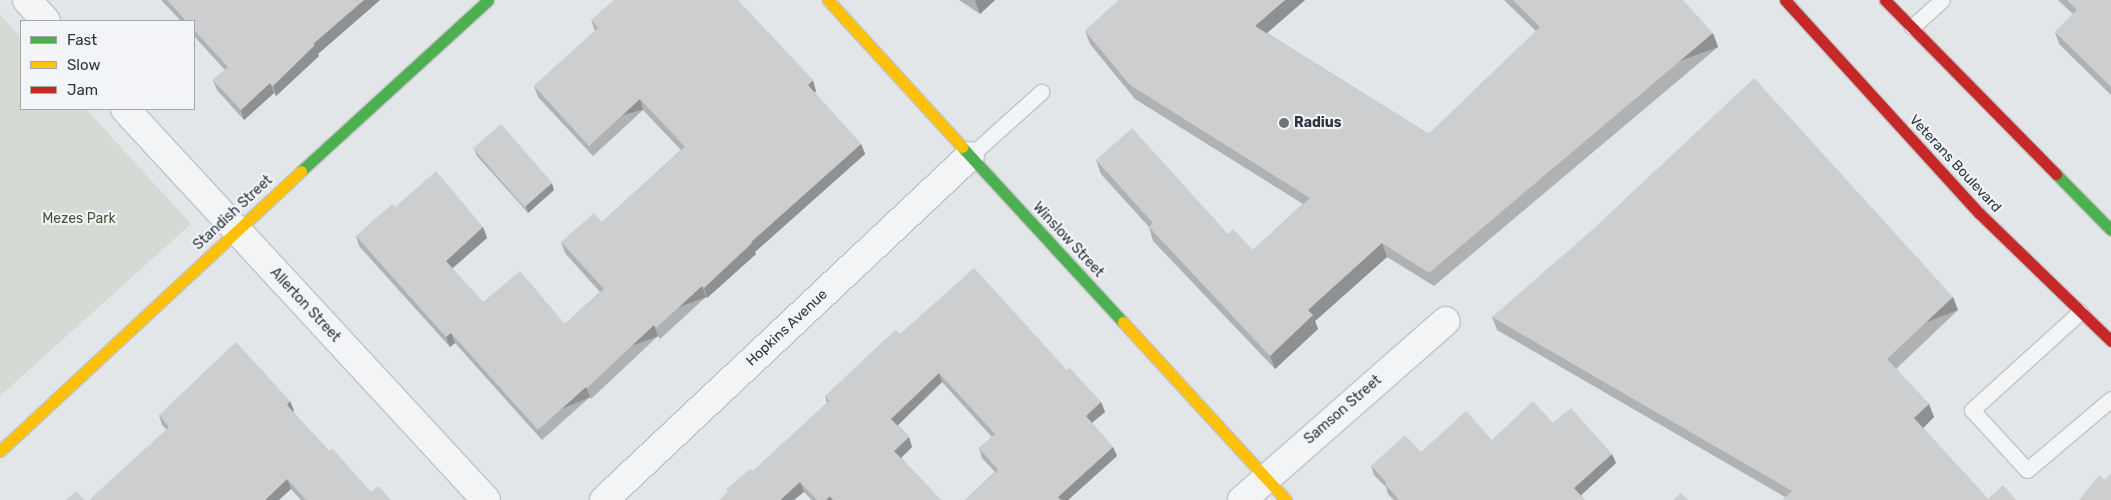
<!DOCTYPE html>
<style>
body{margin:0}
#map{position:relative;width:2111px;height:500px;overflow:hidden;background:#e3e6e8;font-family:Rubik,sans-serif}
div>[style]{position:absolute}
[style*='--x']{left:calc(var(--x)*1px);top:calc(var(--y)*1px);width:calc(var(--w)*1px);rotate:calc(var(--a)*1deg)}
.green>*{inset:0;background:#d5dbd4}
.roads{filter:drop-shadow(1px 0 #c2c4c6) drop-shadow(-1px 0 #c2c4c6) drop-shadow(0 1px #c2c4c6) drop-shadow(0 -1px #c2c4c6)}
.lane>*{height:15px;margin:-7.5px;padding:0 7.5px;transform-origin:7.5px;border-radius:7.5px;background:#f3f4f5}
.street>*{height:28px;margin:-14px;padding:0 14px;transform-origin:14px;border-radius:14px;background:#f3f4f5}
.fast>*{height:11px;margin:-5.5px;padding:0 5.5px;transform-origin:5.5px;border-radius:5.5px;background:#4caf50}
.slow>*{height:11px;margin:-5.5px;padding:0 5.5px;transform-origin:5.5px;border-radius:5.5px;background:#ffc107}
.jam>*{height:11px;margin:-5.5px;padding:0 5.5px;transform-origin:5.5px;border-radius:5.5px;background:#c62828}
.wall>*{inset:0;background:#afb1b3}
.shaded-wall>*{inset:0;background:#8f9092;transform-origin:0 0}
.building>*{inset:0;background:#ccced0;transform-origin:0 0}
.dots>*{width:14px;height:14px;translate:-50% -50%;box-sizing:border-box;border:2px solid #f2f4f7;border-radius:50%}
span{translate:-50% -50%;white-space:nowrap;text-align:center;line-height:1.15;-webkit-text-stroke:4.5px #f2f4f7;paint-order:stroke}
.poi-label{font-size:14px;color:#2c3540;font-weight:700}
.left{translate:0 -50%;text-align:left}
.street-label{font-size:14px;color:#2c3540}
.park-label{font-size:14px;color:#445a3b}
.legend{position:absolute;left:20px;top:20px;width:175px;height:90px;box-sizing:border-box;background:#f2f4f7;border:1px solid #a3a8ae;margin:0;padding:6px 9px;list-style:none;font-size:15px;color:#2c3540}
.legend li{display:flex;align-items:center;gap:10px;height:25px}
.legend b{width:25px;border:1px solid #a3a8ae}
</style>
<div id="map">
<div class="green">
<div style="clip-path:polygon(0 14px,21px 38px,21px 109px,86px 109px,191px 224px,0 396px)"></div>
</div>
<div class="roads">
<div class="lane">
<div style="--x:1912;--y:27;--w:40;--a:-42"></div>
<div style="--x:970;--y:156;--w:96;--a:-42"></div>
<div style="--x:2080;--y:312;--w:146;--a:137.8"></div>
<div style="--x:1972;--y:410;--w:81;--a:47.5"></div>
<div style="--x:2027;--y:470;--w:110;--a:-40.2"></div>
</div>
<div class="street">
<div style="--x:27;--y:0;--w:28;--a:48"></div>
<div style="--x:125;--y:109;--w:532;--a:47.28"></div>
<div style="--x:604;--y:500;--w:502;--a:-43.23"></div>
<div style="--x:1242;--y:500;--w:271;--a:-41.3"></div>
</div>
<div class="fast">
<div style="--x:962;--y:147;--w:238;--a:47.4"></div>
<div style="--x:301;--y:171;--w:253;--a:-42.4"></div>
<div style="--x:2056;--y:174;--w:78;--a:45.5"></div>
</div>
<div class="slow">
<div style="--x:828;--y:0;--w:199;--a:47.6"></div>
<div style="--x:1123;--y:322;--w:241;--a:47.5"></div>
<div style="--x:0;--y:451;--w:411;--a:-42.9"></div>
</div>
<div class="jam">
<div style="--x:1785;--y:0;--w:288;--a:47.7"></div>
<div style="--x:1979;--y:213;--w:184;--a:44.1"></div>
<div style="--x:1885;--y:0;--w:244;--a:45.5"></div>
</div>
</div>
<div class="wall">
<div style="clip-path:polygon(161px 0,380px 0,318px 54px,319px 56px,276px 96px,274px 93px,244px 120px,217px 90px,213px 80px,225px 70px,194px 36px,194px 21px,181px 21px)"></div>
<div style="clip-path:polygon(959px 0,995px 0,980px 14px)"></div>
<div style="clip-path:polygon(1119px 0,1305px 0,1267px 33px,1429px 134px,1536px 31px,1504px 0,1683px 0,1718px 47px,1434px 286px,1387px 257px,1315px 321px,1318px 329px,1275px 369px,1153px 241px,1149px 227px,1101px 174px,1096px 160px,1228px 234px,1253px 250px,1303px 204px,1135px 99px,1090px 44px,1085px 31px)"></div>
<div style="clip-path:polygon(2058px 0,2111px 0,2111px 95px,2059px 44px,2055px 32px,2073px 14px)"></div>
<div style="clip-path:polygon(591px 20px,816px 91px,815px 93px,861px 144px,865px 154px,755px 252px,756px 254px,707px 298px,706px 297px,660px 339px,658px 336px,591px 399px,590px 397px,542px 440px,455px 343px,450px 347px,359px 246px,356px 236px,395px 207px,483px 227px,487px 238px,452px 269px,483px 302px,565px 324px,600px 292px,565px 253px,561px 242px,602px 222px,681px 150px,643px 110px,593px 156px,538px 97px,534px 86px,595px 31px)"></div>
<div style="clip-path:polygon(474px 149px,554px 190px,528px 213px,477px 156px)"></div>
<div style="clip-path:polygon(1958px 310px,1896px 369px,1929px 404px,1934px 417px,1923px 428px,1988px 499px,2016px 500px,1785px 497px,1497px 330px,1492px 317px)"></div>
<div style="clip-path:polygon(900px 334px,1067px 370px,1101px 402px,1105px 412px,1092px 423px,1113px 447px,1117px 456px,1068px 500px,965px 500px,995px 472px,982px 458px,979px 448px,992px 437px,942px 382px,898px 425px,909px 437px,912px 447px,901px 458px,941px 500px,812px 500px,804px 492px,728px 492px,727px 489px,753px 471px,827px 403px,825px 396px)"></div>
<div style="clip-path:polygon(290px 401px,294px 411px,293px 412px,329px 451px,371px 492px,391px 500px,301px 500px,291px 489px,166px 429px,162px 425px,159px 415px)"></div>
<div style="clip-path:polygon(1492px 440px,1616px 463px,1581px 495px,1585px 500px,1394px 500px,1388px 494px,1386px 487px,1374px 475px,1371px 466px,1421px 452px)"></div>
</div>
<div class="shaded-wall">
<div style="clip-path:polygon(364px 0,380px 0,318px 54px,319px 56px,276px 96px,273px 86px,313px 44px)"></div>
<div style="clip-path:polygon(976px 0,995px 0,980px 14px,975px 1px)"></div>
<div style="clip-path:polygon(1285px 0,1305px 0,1260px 39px,1255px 26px)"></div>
<div style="left:1713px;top:33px;width:15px;height:372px;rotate:70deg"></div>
<div style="clip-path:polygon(813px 80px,816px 91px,811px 95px,808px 85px)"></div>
<div style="clip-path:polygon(270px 83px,274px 93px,244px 120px,241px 110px)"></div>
<div style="left:640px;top:99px;width:11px;height:69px;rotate:75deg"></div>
<div style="clip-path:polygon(861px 144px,865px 154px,755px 252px,756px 254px,707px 298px,704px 288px,751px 242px)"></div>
<div style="clip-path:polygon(552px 183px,554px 190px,528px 213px,526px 206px)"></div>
<div style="clip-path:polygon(483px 227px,487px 238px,449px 271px,446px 261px)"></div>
<div style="clip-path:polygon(1382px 243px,1387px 257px,1315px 321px,1318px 329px,1275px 369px,1270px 356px,1308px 310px)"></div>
<div style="left:702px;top:286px;width:12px;height:62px;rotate:70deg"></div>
<div style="left:1953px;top:297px;width:14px;height:91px;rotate:69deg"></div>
<div style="left:654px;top:325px;width:12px;height:92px;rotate:70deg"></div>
<div style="clip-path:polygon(451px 333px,455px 343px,450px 347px,446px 337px)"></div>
<div style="clip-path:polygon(939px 373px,942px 382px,895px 428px,891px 419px)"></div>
<div style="left:586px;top:387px;width:11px;height:64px;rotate:68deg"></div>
<div style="clip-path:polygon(290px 401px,294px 411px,290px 415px,287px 405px)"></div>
<div style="clip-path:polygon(1101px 402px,1105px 412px,1089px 425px,1086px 416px)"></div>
<div style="clip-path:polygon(1929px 404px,1934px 417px,1919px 432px,1914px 418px)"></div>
<div style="clip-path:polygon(909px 437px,912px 447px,898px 461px,894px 451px)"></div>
<div style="clip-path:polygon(1113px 447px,1117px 456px,1068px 500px,1059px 500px,1058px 497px)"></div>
<div style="clip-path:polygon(1612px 454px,1616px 463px,1578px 498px,1574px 488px)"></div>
<div style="clip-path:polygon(287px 479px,291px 489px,279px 500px,265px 500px)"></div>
<div style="clip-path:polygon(800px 482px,804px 492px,794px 500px,780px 500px)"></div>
<div style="clip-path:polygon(830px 496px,832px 500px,826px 500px)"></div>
</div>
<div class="building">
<div style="clip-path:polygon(167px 0,364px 0,313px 44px,315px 45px,273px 86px,270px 83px,241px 110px,213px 80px,228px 67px,194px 30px,194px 21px,186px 21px)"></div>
<div style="clip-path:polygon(614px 0,738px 0,813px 80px,808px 85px,861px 144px,751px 242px,752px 243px,704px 288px,702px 286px,656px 328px,654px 325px,587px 388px,586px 387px,538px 430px,451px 333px,446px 337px,356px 236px,392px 204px,395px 207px,436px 171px,483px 227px,446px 261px,483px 302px,520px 271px,565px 324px,604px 289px,561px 242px,594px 213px,602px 222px,685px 147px,640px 99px,589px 146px,534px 86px,598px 28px,591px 20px)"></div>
<div style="clip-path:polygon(1119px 0,1285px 0,1255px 26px,1429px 134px,1540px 27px,1513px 0,1683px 0,1713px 33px,1429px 273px,1382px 243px,1308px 310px,1313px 315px,1270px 356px,1149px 227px,1153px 223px,1096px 160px,1132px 128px,1228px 234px,1233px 229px,1253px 250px,1310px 198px,1130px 85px,1085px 31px)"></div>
<div style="clip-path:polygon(2067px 0,2111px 0,2111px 87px,2055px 32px,2077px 10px)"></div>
<div style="clip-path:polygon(1754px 78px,1953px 297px,1887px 359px,1929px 404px,1914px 418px,1988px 499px,2003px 485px,2016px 500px,1782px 500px,1792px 491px,1492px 317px,1591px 231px)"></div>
<div style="left:501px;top:124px;width:78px;height:37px;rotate:49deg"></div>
<div style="clip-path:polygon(974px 268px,1067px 370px,1070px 368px,1101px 402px,1086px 416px,1113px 447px,1058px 497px,1061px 500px,965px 500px,998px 470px,979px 448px,995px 434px,939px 373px,891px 419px,909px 437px,894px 451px,941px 500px,834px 500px,830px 496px,826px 500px,817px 500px,800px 482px,780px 500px,719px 500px,729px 491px,727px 489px,750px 469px,753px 471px,829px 401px,825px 396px,880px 344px,896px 330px,900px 334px)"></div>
<div style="clip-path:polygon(236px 342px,290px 401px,287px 405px,329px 451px,332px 448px,371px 492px,378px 486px,391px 500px,306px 500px,287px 479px,265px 500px,89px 500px,169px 427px,159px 415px)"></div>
<div style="clip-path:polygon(1533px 401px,1553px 423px,1571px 408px,1612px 454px,1574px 488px,1585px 500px,1399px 500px,1385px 484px,1387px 483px,1371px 466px,1405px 435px,1421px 452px,1466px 411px,1492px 440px)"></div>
<div style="clip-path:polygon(2111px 473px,2111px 500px,2079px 500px,2099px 475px,2105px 480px)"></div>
<div style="clip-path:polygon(76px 491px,85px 500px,66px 500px)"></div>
<div style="clip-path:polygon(1681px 493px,1688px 500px,1673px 500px)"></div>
</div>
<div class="dots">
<div style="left:1284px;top:123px;background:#6c737b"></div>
</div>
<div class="poi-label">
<span class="left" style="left:1294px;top:123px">Radius</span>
</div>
<div class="street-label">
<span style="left:1955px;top:164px;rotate:47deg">Veterans Boulevard</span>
<span style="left:233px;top:213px;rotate:-43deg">Standish Street</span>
<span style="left:1068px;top:240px;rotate:47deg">Winslow Street</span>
<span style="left:305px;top:305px;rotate:47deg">Allerton Street</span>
<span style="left:787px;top:328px;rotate:-43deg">Hopkins Avenue</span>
<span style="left:1343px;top:410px;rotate:-41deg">Samson Street</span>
</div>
<div class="park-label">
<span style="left:79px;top:219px">Mezes Park</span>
</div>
<ul class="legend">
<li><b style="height:6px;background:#4caf50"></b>Fast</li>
<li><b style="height:6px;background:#ffc107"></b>Slow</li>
<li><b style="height:6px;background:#c62828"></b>Jam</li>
</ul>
</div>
